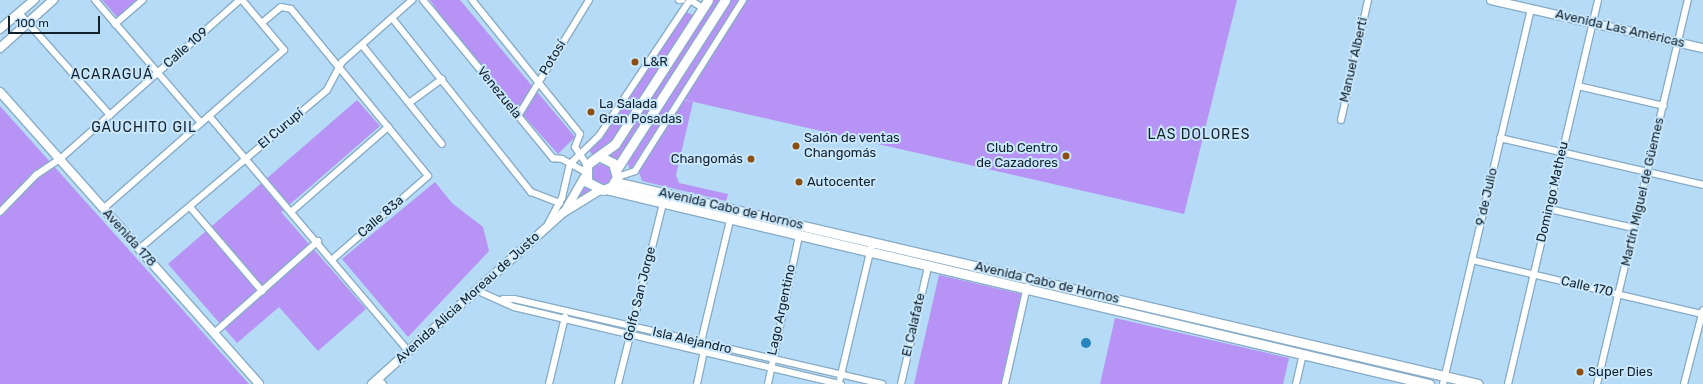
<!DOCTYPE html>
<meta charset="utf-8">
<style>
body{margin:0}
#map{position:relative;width:1703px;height:384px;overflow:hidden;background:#b6dbf6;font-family:Rubik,sans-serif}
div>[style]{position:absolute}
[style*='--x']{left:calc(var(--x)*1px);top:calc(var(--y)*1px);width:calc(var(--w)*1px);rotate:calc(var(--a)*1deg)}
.green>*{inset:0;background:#b693f5}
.round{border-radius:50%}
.water>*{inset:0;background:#2686bc}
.roads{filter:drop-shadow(1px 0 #89adc7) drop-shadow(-1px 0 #89adc7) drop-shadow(0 1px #89adc7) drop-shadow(0 -1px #89adc7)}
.street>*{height:6px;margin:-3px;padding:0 3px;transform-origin:3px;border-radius:3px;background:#fff}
.secondary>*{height:8px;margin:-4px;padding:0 4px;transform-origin:4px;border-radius:4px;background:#fff}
.primary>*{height:9px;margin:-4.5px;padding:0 4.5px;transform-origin:4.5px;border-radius:4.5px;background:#fff}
.dots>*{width:11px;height:11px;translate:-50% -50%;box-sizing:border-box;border:2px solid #c9e7fd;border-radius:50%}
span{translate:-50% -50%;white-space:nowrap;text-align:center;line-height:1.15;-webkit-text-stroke:4px #c9e7fd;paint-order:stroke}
.street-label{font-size:13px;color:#13212a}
.poi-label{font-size:13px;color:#13212a}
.left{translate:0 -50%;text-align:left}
.right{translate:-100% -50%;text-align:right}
.neighbourhood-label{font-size:14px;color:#13212a;letter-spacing:1px}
.scale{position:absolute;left:8px;top:16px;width:92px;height:18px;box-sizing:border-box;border:2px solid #13212a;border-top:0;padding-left:5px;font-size:12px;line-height:14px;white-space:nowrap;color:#13212a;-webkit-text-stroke:3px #c9e7fd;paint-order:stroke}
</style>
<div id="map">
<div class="green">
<div style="clip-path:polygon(102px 0,137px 0,117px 17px)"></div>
<div style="clip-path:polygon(430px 0,460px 0,575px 137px,558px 154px,468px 54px)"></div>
<div style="clip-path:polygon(710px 0,721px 0,618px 160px,607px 155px)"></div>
<div style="clip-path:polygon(728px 0,739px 0,630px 171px,627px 160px)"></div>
<div style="clip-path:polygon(743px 0,1237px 0,1184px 214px,681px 99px)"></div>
<div style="clip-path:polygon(686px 12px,693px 15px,614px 138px,593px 156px,589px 150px,605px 134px)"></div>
<div style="clip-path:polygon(357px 100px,380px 126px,281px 212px,366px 309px,318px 351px,279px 307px,237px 343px,168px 264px)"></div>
<div style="clip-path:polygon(682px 100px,693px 102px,676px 175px,679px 183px,728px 194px,726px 201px,642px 181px,639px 172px)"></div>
<div style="clip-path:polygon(0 106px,249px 384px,0 384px)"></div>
<div class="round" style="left:591px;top:164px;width:22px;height:22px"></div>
<div style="clip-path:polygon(435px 182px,452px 203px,483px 227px,489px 251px,408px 337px,342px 259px)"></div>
<div style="clip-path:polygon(585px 182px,593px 191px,571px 205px)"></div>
<div style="clip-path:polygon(939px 275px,1021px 294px,1001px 384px,914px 384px)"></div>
<div style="clip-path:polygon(1115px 318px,1289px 358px,1283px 384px,1100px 384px)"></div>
</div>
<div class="water">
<div class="round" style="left:1081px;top:338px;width:10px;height:10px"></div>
</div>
<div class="roads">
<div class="street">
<div style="--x:95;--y:0;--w:162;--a:49.2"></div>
<div style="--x:423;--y:0;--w:205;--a:50.6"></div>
<div style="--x:553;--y:158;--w:9;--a:6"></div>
<div style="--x:562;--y:159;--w:26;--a:29"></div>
<div style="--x:472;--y:0;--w:172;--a:51.1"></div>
<div style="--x:580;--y:134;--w:14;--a:111"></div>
<div style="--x:575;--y:147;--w:22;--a:56"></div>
<div style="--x:679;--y:0;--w:3;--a:0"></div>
<div style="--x:690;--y:0;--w:15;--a:32"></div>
<div style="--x:19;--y:13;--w:137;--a:48.3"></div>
<div style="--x:392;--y:18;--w:223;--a:51.4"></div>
<div style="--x:531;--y:192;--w:31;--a:21"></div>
<div style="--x:263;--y:22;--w:23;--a:-40"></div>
<div style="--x:281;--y:7;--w:10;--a:11"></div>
<div style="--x:291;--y:9;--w:216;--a:50.6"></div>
<div style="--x:428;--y:176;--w:126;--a:138.9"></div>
<div style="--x:115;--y:24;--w:37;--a:-41"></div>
<div style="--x:362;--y:45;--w:127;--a:51.1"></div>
<div style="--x:1578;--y:86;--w:88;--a:13.1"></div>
<div style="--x:409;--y:103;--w:41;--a:-36"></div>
<div style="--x:209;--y:116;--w:308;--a:49.7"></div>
<div style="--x:518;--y:116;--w:136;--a:-58.5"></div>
<div style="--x:1341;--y:120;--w:123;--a:-77.3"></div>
<div style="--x:1500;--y:138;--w:208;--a:13"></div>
<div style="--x:617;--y:177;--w:19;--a:-18"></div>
<div style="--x:635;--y:171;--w:202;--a:-57.7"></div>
<div style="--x:190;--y:207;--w:111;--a:49.4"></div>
<div style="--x:103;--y:209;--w:241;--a:-41.3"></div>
<div style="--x:284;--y:50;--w:65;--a:-130"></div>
<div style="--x:1549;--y:209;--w:87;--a:12.6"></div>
<div style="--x:292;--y:211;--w:128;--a:-41.2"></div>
<div style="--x:0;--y:212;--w:52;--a:-45.8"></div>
<div style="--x:36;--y:175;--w:29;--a:-34"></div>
<div style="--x:60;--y:159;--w:240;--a:-41.5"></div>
<div style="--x:548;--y:224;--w:30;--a:-62"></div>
<div style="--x:562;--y:198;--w:35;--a:-77"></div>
<div style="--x:570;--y:164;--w:40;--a:-44"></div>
<div style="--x:599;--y:136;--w:164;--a:-56.2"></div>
<div style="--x:139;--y:249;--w:246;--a:-40.2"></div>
<div style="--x:327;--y:90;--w:32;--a:-62"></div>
<div style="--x:342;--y:62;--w:94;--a:-41.5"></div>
<div style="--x:1472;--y:260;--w:237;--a:13.2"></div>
<div style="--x:476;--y:290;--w:42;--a:24.1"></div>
<div style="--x:514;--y:307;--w:336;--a:13.3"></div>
<div style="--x:503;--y:299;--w:11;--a:0"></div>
<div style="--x:514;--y:299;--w:378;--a:13"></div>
<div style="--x:214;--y:333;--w:139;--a:-41.5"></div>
<div style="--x:378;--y:379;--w:7;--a:45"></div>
<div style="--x:840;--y:379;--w:135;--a:-76.7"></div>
<div style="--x:549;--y:384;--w:69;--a:-76.6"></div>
<div style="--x:618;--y:384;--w:186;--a:-76"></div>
<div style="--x:697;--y:384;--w:33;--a:-78"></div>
<div style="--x:704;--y:352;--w:10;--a:-107"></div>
<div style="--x:701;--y:342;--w:125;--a:-76.6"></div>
<div style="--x:768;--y:384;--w:151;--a:-78.2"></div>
<div style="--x:901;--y:384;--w:120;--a:-77"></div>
<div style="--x:1005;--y:384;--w:100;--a:-77.3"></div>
<div style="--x:1296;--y:384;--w:31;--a:-77"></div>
<div style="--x:1443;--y:384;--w:385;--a:-76.8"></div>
<div style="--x:1508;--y:384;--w:394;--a:-76.8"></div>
<div style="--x:1597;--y:384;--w:395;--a:-76.7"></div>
<div style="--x:1684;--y:384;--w:76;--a:-75.6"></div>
</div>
<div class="secondary">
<div style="--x:1491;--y:0;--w:217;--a:12.8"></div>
<div style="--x:0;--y:29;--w:45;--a:-40.5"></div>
<div style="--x:0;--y:48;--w:72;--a:-42.2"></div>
<div style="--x:0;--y:92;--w:390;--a:48.4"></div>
<div style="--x:565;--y:211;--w:39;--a:-60"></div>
<div style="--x:372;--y:384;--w:258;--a:-41.9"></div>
<div style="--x:564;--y:212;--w:42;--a:-31.4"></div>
</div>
<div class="primary">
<div style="--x:599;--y:156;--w:16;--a:27"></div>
<div style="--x:613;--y:163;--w:15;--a:74"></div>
<div style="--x:617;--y:177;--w:10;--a:119"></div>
<div style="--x:612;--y:186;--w:10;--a:156"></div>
<div style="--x:603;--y:190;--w:18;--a:-153"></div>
<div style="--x:587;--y:182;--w:17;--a:-90"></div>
<div style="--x:587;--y:165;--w:8;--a:-40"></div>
<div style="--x:593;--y:160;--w:27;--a:-36"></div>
<div style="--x:615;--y:144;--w:171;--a:-57.1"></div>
<div style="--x:616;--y:170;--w:202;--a:-57.3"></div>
<div style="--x:615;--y:182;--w:886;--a:13.17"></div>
<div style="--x:606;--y:189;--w:846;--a:13.33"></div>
</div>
</div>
<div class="dots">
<div style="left:635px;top:62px;background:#8c4f11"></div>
<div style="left:591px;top:112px;background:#8c4f11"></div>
<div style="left:796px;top:146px;background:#8c4f11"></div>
<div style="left:1066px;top:156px;background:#8c4f11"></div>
<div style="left:751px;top:159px;background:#8c4f11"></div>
<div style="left:799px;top:182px;background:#8c4f11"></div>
<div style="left:1580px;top:372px;background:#8c4f11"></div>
</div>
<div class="street-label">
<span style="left:1620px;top:29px;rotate:13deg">Avenida Las Américas</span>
<span style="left:186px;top:48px;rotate:-41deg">Calle 109</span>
<span style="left:553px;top:58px;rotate:-59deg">Potosí</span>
<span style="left:1354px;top:60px;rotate:-77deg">Manuel Alberti</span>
<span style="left:499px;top:93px;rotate:51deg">Venezuela</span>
<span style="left:281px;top:129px;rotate:-40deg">El Curupí</span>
<span style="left:1553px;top:192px;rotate:-77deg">Domingo Matheu</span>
<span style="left:1643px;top:192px;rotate:-77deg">Martín Miguel de Güemes</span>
<span style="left:1487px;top:197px;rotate:-77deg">9 de Julio</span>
<span style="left:731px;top:209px;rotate:13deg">Avenida Cabo de Hornos</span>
<span style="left:381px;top:217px;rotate:-41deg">Calle 83a</span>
<span style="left:129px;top:238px;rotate:48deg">Avenida 178</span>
<span style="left:1047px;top:283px;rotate:13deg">Avenida Cabo de Hornos</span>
<span style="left:1587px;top:287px;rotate:13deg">Calle 170</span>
<span style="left:640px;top:294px;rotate:-76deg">Golfo San Jorge</span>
<span style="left:468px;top:298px;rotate:-42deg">Avenida Alicia Moreau de Justo</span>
<span style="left:782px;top:310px;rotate:-78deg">Lago Argentino</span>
<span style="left:914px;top:325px;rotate:-77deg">El Calafate</span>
<span style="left:692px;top:341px;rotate:13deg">Isla Alejandro</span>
</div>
<div class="poi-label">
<span class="left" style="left:643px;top:62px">L&amp;R</span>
<span class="left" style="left:599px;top:112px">La Salada<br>Gran Posadas</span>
<span class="left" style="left:804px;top:146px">Salón de ventas<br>Changomás</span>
<span class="right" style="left:1058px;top:156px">Club Centro<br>de Cazadores</span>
<span class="right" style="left:743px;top:159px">Changomás</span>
<span class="left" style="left:807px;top:182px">Autocenter</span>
<span class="left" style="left:1588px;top:372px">Super Dies</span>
</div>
<div class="neighbourhood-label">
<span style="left:112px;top:75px">ACARAGUÁ</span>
<span style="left:144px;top:128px">GAUCHITO GIL</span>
<span style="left:1199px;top:135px">LAS DOLORES</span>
</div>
<div class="scale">100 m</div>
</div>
